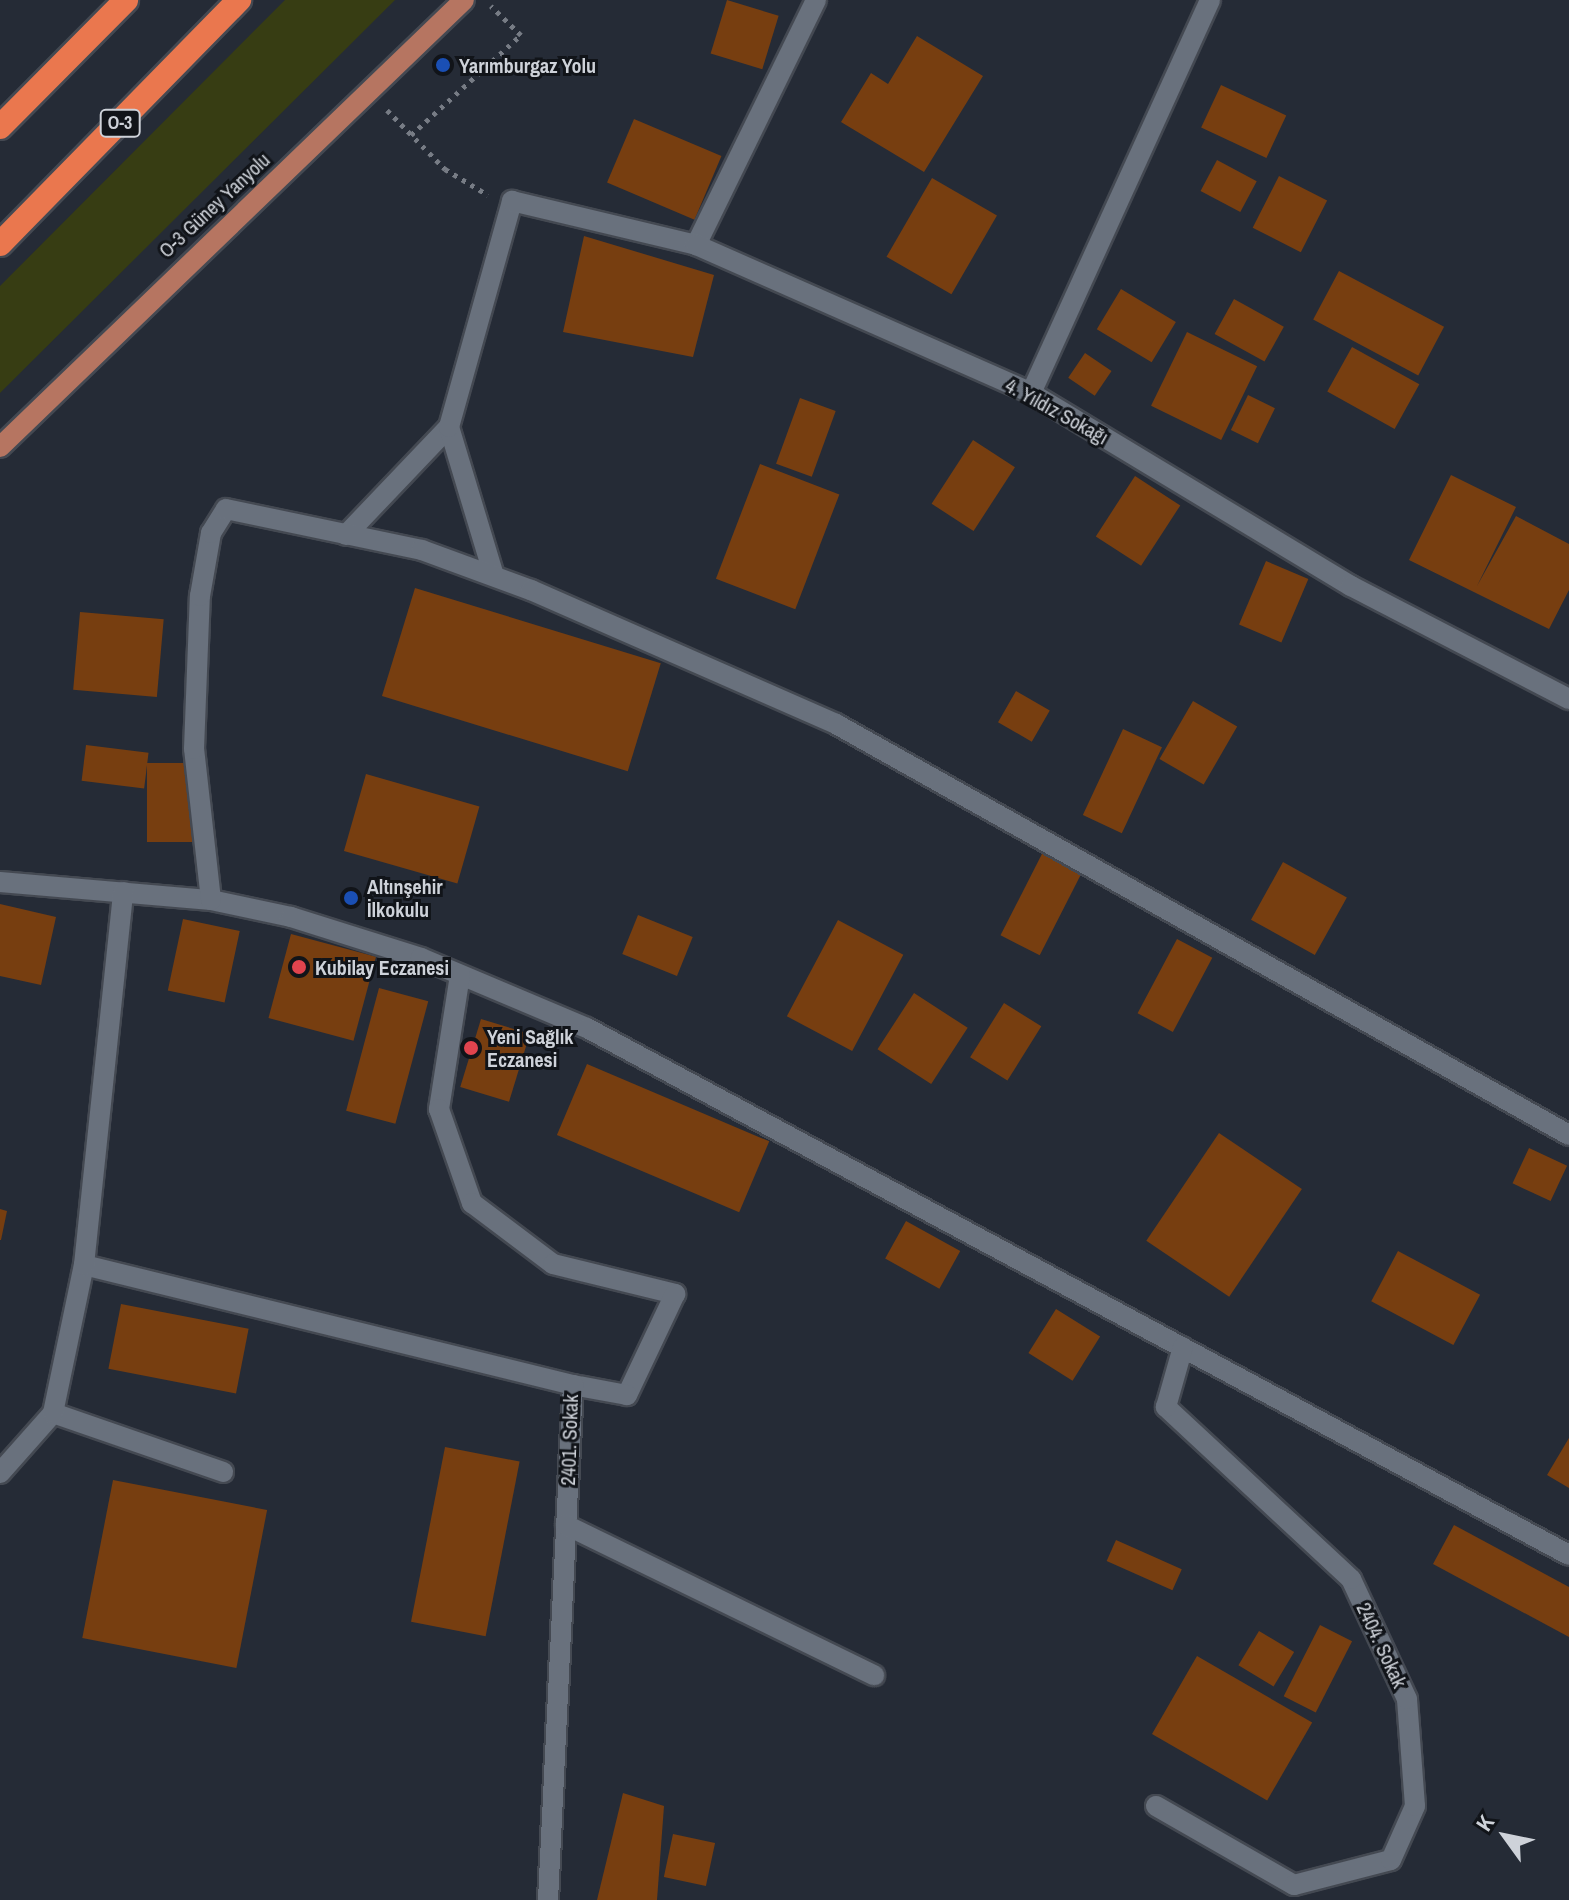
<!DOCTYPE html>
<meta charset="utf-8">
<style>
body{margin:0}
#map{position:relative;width:1569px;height:1900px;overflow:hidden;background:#252b36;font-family:"Archivo Narrow",sans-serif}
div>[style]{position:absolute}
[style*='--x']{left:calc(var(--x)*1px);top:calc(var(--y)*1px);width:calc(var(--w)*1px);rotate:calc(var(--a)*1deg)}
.green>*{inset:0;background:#373d13}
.building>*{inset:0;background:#773e10;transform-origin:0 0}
.path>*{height:5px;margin-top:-2.5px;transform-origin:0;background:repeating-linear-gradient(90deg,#777c85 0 4px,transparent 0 10px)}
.roads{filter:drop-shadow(2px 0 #444952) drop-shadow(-2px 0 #444952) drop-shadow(0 2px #444952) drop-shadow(0 -2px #444952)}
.minor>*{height:20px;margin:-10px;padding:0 10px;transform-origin:10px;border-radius:10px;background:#69717d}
.major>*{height:20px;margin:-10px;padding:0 10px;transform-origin:10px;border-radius:10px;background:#b67561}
.highway>*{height:24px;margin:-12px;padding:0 12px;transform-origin:12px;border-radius:12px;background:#ea774e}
.dots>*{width:22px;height:22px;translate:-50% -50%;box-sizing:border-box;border:4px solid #111419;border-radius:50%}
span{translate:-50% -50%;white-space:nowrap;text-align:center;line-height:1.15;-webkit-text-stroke:6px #111419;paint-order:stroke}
.shield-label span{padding:2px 6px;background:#111419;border:2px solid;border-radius:6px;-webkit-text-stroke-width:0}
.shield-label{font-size:18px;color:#ced2d9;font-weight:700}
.poi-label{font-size:20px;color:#ced2d9;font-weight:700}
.left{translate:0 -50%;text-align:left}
.street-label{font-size:20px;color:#ced2d9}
.north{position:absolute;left:1465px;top:1796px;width:80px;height:80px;-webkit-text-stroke:6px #111419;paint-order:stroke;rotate:303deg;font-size:22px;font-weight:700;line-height:32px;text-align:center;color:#ced2d9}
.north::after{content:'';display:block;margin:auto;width:28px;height:36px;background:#ced2d9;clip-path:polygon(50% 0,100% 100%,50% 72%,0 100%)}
</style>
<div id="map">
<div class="green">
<div style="clip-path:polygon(285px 0,395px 0,0 393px,0 286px)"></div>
</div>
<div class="building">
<div style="left:727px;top:0;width:54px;height:56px;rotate:17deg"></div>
<div style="clip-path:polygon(917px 36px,983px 76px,924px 172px,841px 122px,871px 73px,888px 84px)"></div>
<div style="left:1221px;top:85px;width:72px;height:47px;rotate:25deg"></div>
<div style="left:634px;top:119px;width:95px;height:69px;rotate:23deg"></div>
<div style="left:1217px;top:160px;width:45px;height:35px;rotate:28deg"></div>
<div style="left:1279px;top:176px;width:54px;height:58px;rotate:27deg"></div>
<div style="left:932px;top:178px;width:75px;height:91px;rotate:30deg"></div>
<div style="clip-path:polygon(584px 236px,714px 275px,693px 357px,563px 332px)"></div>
<div style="left:1339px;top:271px;width:119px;height:55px;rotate:28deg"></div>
<div style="left:1121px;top:289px;width:64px;height:47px;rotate:31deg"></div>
<div style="left:1234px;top:299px;width:57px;height:40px;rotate:29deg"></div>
<div style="left:1187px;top:332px;width:78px;height:82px;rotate:26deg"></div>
<div style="left:1352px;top:347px;width:77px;height:51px;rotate:29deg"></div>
<div style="left:1085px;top:353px;width:32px;height:30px;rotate:34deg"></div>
<div style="left:1248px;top:395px;width:30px;height:39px;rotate:26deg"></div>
<div style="left:800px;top:398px;width:38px;height:70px;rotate:20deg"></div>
<div style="left:973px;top:440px;width:50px;height:76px;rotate:33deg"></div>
<div style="left:760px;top:464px;width:85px;height:123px;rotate:21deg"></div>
<div style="clip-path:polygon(1451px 475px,1516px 507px,1477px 586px,1516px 516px,1569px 544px,1569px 590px,1549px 629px,1409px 560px)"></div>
<div style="left:1135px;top:476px;width:54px;height:72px;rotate:33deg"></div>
<div style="left:1266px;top:561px;width:46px;height:69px;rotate:23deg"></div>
<div style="left:415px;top:588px;width:257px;height:113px;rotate:17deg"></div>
<div style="left:80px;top:612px;width:84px;height:78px;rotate:5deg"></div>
<div style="left:1016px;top:691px;width:39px;height:36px;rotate:30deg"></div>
<div style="left:1193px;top:701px;width:51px;height:67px;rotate:30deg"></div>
<div style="left:1123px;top:729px;width:43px;height:95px;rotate:25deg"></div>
<div style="left:86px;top:745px;width:63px;height:36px;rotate:7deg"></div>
<div style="left:147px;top:763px;width:46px;height:79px"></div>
<div style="left:366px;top:774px;width:118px;height:80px;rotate:16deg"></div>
<div style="left:1045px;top:848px;width:44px;height:98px;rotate:27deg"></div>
<div style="left:1283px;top:862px;width:73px;height:66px;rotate:29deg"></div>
<div style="clip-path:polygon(0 904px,56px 917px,41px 985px,0 976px)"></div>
<div style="left:638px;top:915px;width:59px;height:42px;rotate:22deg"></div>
<div style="left:183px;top:919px;width:58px;height:73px;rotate:12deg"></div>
<div style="left:838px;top:920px;width:74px;height:109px;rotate:28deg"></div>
<div style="left:291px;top:934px;width:88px;height:87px;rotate:15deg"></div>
<div style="left:1177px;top:939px;width:40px;height:84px;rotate:28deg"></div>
<div style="left:379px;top:988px;width:51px;height:127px;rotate:15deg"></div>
<div style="left:914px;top:993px;width:64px;height:67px;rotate:33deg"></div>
<div style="left:1004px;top:1003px;width:44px;height:64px;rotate:32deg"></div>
<div style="left:481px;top:1019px;width:51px;height:71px;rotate:17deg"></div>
<div style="left:587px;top:1064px;width:198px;height:77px;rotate:23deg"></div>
<div style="left:1219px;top:1133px;width:100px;height:130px;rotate:34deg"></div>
<div style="left:1529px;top:1148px;width:42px;height:39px;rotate:25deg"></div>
<div style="clip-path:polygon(0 1209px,7px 1211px,1px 1240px,0 1240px)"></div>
<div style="left:906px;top:1221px;width:62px;height:43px;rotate:29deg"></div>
<div style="left:1398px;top:1251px;width:93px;height:57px;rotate:28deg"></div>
<div style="left:121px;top:1304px;width:130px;height:66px;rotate:11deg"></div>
<div style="left:1056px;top:1309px;width:52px;height:52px;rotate:32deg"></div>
<div style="clip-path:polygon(1569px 1438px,1569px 1488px,1547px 1475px)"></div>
<div style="left:445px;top:1447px;width:76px;height:178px;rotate:11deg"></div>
<div style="left:113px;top:1480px;width:157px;height:161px;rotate:11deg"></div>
<div style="clip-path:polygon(1454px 1525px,1569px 1587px,1569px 1637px,1433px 1564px)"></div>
<div style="left:1116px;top:1540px;width:72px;height:23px;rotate:24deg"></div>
<div style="left:1320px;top:1625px;width:36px;height:80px;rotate:27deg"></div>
<div style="left:1259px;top:1631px;width:41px;height:40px;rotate:31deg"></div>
<div style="left:1197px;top:1656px;width:133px;height:90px;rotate:30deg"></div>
<div style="clip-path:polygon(623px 1793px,664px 1806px,657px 1900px,597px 1900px)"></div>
<div style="left:673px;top:1834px;width:43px;height:44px;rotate:12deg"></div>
</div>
<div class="path">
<div style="--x:387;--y:110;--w:83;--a:45.5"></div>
<div style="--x:445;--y:169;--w:50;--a:31.2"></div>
<div style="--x:411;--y:135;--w:149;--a:-42.3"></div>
<div style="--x:521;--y:35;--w:42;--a:-136"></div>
</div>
<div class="roads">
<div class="minor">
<div style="--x:696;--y:245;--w:273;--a:-63.9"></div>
<div style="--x:1031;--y:393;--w:432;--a:-65.5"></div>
<div style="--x:346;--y:535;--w:149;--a:-46.4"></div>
<div style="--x:494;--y:576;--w:156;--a:-106.8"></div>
<div style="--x:449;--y:427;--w:235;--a:-74.4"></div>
<div style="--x:512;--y:201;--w:189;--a:13.4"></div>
<div style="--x:696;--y:245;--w:366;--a:23.8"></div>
<div style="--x:1031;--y:393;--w:374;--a:31.1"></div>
<div style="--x:1351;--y:586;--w:246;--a:27.4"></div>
<div style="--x:0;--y:882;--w:212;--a:4.9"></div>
<div style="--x:211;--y:900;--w:82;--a:12"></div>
<div style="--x:291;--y:917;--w:136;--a:17.5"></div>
<div style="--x:421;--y:958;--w:180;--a:22.9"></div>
<div style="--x:587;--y:1028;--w:1114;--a:28.22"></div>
<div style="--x:211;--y:900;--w:152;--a:-96.4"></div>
<div style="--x:194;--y:749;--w:153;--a:-87.8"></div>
<div style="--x:200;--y:596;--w:64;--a:-80.1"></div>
<div style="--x:211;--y:533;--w:28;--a:-58"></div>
<div style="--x:226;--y:509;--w:200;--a:11.8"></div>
<div style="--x:422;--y:550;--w:116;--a:20.2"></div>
<div style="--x:531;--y:590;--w:333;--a:23.7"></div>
<div style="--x:836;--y:724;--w:840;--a:29.28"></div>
<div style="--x:460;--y:975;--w:136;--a:98.9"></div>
<div style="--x:439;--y:1109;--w:100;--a:70.7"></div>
<div style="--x:472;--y:1203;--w:101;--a:37"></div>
<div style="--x:553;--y:1264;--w:126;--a:13.8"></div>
<div style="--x:675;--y:1294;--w:112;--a:115.4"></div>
<div style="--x:627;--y:1395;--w:55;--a:-169.5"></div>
<div style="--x:84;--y:1265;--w:504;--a:13.79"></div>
<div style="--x:573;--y:1385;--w:516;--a:92.78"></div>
<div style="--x:53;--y:1413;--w:180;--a:19.1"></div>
<div style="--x:0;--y:1473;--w:80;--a:-48.5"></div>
<div style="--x:53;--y:1413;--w:151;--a:-78.2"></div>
<div style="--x:84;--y:1265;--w:375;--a:-84"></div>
<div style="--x:566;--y:1525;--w:343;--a:26"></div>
<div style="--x:1156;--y:1806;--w:159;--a:29.8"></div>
<div style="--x:1294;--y:1885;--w:100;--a:-14.5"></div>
<div style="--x:1391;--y:1860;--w:59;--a:-66"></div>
<div style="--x:1415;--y:1806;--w:107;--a:-94.3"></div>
<div style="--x:1407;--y:1699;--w:132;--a:-115"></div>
<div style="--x:1351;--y:1579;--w:253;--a:-137.1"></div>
<div style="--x:1166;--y:1407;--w:62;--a:-74.2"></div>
</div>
<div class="major">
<div style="--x:0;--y:447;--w:644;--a:-43.93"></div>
</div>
<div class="highway">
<div style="--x:0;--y:127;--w:179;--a:-45.2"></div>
<div style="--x:0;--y:244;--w:342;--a:-45.6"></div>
</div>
</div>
<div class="dots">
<div style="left:443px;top:65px;background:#1a4fb4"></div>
<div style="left:351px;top:898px;background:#1a4fb4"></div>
<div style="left:299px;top:967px;background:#e0444e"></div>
<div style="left:471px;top:1048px;background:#e0444e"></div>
</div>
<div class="shield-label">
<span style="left:120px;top:123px">O-3</span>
</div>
<div class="poi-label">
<span class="left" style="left:459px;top:65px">Yarımburgaz Yolu</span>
<span class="left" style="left:367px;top:898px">Altınşehir<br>İlkokulu</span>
<span class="left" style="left:315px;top:967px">Kubilay Eczanesi</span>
<span class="left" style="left:487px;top:1048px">Yeni Sağlık<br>Eczanesi</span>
</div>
<div class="street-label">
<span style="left:214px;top:205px;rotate:-43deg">O-3 Güney Yanyolu</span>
<span style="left:1057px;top:411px;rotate:29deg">4. Yıldız Sokağı</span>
<span style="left:569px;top:1440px;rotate:-88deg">2401. Sokak</span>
<span style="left:1382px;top:1645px;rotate:65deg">2404. Sokak</span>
</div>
<div class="north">K</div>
</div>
